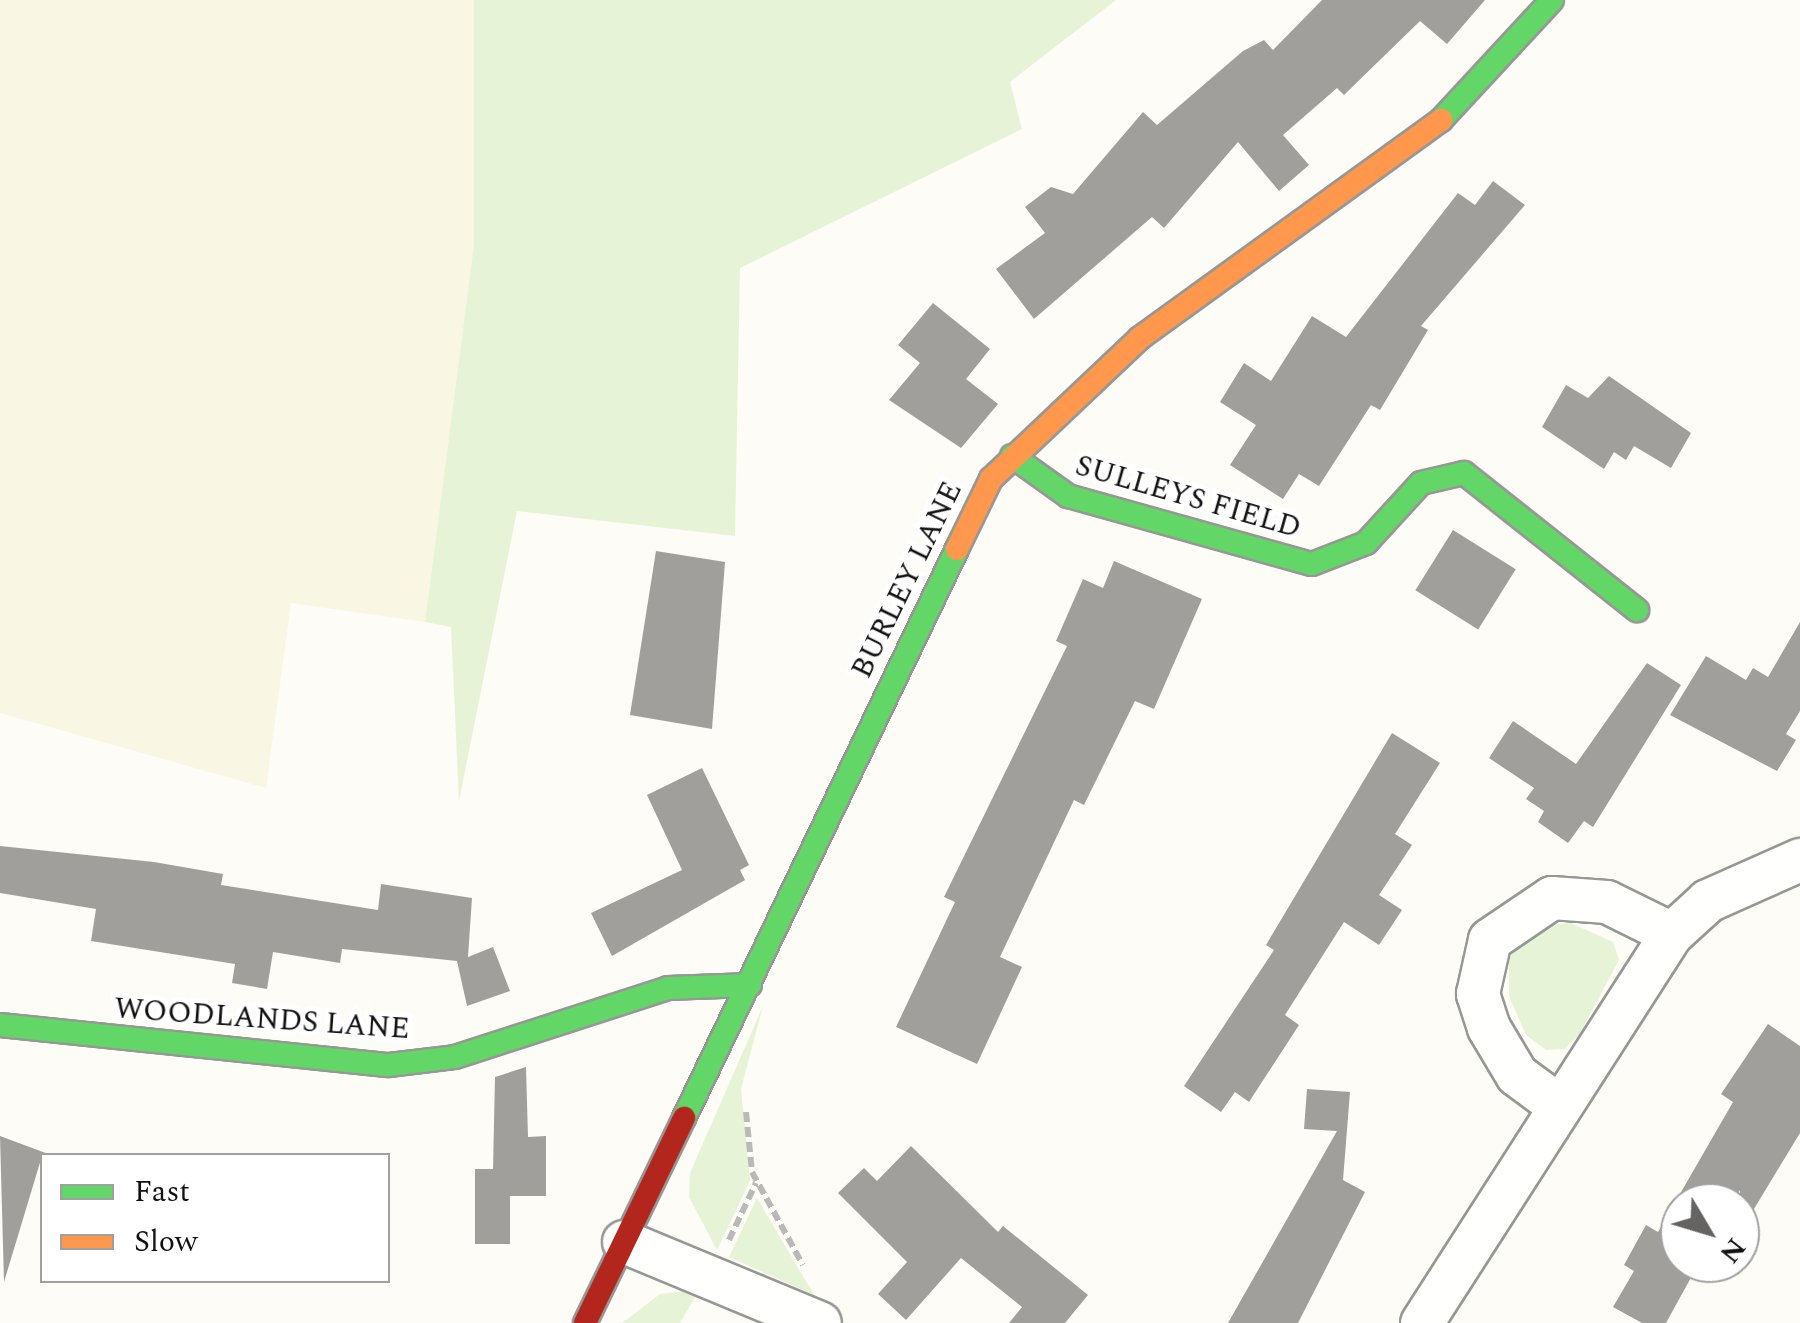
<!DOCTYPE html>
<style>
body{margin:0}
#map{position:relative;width:1800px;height:1323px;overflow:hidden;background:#fdfcf7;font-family:Spectral,serif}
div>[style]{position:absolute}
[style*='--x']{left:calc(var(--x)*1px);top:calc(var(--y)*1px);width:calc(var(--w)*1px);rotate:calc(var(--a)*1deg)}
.farmland>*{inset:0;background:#f9f7e4}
.green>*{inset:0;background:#e7f3d7}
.building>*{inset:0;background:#a19f9c;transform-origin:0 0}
.path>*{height:6px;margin-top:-3px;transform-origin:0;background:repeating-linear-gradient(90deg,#b9b9b8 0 10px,transparent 0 15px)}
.roads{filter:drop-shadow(2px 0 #979795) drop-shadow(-2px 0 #979795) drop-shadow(0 2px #979795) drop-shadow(0 -2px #979795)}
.street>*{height:42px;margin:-21px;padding:0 21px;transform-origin:21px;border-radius:21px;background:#fffffe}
.fast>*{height:22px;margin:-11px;padding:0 11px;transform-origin:11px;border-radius:11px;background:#63d668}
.slow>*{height:22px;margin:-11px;padding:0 11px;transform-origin:11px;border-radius:11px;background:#ff974d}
.jam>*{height:22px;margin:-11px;padding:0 11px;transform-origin:11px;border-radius:11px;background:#b3261e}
span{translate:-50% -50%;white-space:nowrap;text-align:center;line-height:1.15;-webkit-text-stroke:10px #fff;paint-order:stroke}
.street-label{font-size:30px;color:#111}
.legend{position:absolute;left:40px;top:1153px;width:350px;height:130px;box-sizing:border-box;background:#fff;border:2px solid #a0a0a0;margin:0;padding:12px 18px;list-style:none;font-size:30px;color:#111}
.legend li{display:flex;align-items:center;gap:20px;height:50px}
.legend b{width:50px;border:2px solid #a0a0a0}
.north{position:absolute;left:1660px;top:1183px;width:100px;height:100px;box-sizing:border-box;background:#fff;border:2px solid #a0a0a0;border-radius:50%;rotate:128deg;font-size:28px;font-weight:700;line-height:40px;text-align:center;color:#111}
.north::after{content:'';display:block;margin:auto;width:35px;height:45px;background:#646362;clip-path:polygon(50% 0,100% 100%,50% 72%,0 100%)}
</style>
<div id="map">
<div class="farmland">
<div style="clip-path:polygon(0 0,474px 0,474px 244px,425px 622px,291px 603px,266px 788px,0 713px)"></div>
</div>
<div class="green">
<div style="clip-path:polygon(474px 0,1116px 0,1010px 82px,1022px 129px,740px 268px,735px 536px,517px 511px,459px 801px,451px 627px,425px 622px,474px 244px)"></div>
<div style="clip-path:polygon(1571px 923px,1613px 942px,1619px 960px,1579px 1035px,1565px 1049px,1546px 1050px,1526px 1035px,1509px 996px,1509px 958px,1538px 926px)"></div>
<div style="clip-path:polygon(763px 1006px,741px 1089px,750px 1181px,717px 1250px,689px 1197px,690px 1173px)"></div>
<div style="clip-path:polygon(757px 1198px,814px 1295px,729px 1257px)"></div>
<div style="clip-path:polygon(700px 1289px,680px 1323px,622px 1323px,660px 1294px)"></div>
</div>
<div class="building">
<div style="clip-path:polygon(1322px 0,1485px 0,1447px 44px,1420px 21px,1344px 95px,1337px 88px,1283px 135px,1309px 165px,1279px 191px,1238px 142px,1164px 228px,1152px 217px,1034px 319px,996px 269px,1045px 233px,1025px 207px,1051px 187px,1073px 194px,1143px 112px,1157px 125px,1243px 51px,1264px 40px,1273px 50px)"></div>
<div style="clip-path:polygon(1493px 181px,1525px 205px,1421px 326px,1428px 330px,1380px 410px,1371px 405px,1319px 486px,1299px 474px,1283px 499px,1230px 465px,1256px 425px,1220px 402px,1244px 363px,1271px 381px,1312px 316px,1346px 337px,1458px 193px,1475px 205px)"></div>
<div style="clip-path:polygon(933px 303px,990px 349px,966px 379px,998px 404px,961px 448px,889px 400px,920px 363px,898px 345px)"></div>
<div style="clip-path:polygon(1609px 376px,1691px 433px,1671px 468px,1634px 446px,1626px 460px,1614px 452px,1604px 469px,1542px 427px,1566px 385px,1588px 398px)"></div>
<div style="left:1453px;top:530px;width:74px;height:71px;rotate:32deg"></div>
<div style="clip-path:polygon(656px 551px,725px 562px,712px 729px,630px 715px)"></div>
<div style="clip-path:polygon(1114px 561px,1202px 599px,1154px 709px,1135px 701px,1084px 805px,1074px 800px,1000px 957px,1022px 967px,977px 1064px,896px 1027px,955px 902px,944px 897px,1067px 646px,1056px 641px,1083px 579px,1103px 588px)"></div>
<div style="clip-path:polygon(1800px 622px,1800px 711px,1786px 734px,1796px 740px,1777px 771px,1670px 715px,1706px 656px,1746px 680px,1753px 668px,1768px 677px)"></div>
<div style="clip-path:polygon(1647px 663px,1681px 685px,1593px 827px,1584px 821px,1568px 843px,1538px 822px,1544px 811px,1526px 799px,1534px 788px,1489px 758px,1513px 721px,1576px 764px)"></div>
<div style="clip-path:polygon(1392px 733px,1440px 763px,1395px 834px,1412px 845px,1379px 895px,1402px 910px,1379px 945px,1344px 922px,1285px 1015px,1299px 1025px,1249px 1102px,1235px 1092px,1221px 1112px,1184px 1086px,1274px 950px,1266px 945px)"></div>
<div style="clip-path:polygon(702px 768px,749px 865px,740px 870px,745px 880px,612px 956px,591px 913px,682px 870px,647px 795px)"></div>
<div style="clip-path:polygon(0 846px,154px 862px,223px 874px,221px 885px,378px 910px,381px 884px,472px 898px,468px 957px,493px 947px,510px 991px,467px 1006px,457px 961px,342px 949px,340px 963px,273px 952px,267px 989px,232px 983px,235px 964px,91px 941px,96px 909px,0 893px)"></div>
<div style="clip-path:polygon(1768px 1024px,1800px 1046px,1800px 1133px,1740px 1232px,1740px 1190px,1733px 1203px,1680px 1203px,1680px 1263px,1699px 1263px,1666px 1323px,1642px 1323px,1613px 1307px,1634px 1271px,1624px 1265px,1646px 1225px,1658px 1232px,1733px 1102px,1721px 1094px)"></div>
<div style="clip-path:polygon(526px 1067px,528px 1137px,546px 1136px,546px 1196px,510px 1196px,510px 1244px,475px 1244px,475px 1169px,493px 1169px,495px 1077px)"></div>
<div style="clip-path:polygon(1307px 1089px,1350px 1092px,1343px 1180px,1365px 1192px,1298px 1323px,1228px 1323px,1337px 1131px,1304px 1129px)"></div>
<div style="clip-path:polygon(0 1136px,51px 1155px,42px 1156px,4px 1282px)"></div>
<div style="clip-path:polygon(911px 1146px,998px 1232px,1003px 1226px,1088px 1295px,1065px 1323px,1009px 1323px,1022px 1307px,961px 1258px,906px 1320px,878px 1294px,907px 1262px,838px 1193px,864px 1168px,877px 1181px)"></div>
</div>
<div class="path">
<div style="--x:746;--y:1112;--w:60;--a:84.3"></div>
<div style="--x:752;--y:1172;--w:106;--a:61.3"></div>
<div style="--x:729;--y:1240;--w:63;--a:-64.7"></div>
</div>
<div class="roads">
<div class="street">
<div style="--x:1559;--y:1106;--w:52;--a:-143.6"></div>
<div style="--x:1517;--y:1075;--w:55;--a:-120.8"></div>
<div style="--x:1489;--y:1028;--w:36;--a:-108"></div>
<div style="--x:1478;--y:994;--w:55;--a:-77.5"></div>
<div style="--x:1490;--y:940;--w:75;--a:-34.1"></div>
<div style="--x:1552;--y:898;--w:55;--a:4.2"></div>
<div style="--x:1607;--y:902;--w:72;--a:26.2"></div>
<div style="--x:624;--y:1242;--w:212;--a:22.5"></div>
<div style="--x:1422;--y:1323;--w:462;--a:-57.3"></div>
<div style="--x:1672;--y:934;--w:49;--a:-42.5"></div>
<div style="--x:1708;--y:901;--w:101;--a:-24"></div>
</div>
<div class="fast">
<div style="--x:1441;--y:120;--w:163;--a:-47.2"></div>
<div style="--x:1012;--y:456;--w:69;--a:35.5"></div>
<div style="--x:1068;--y:496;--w:253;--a:15.6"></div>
<div style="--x:1312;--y:564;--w:58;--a:-21.3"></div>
<div style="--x:1366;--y:543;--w:81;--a:-47.5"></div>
<div style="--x:1421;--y:483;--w:44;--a:-13.1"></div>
<div style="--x:1464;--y:473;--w:221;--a:38.4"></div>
<div style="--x:0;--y:1025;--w:391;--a:5.9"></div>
<div style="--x:389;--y:1065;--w:66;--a:-6.9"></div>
<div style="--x:455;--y:1057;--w:224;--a:-17.9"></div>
<div style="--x:668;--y:988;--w:82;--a:-2.1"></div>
<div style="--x:684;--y:1118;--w:631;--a:-64.37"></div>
</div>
<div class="slow">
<div style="--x:957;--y:549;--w:78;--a:-64.1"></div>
<div style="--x:991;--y:479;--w:205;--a:-43.4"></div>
<div style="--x:1140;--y:338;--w:372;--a:-35.9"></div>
</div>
<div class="jam">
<div style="--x:585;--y:1323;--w:228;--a:-64.2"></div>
</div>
</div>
<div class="street-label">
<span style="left:1188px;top:497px;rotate:16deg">SULLEYS FIELD</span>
<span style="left:907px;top:580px;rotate:-64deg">BURLEY LANE</span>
<span style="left:262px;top:1019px;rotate:4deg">WOODLANDS LANE</span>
</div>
<ul class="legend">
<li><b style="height:12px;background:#63d668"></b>Fast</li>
<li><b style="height:12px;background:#ff974d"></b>Slow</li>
</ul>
<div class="north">N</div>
</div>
